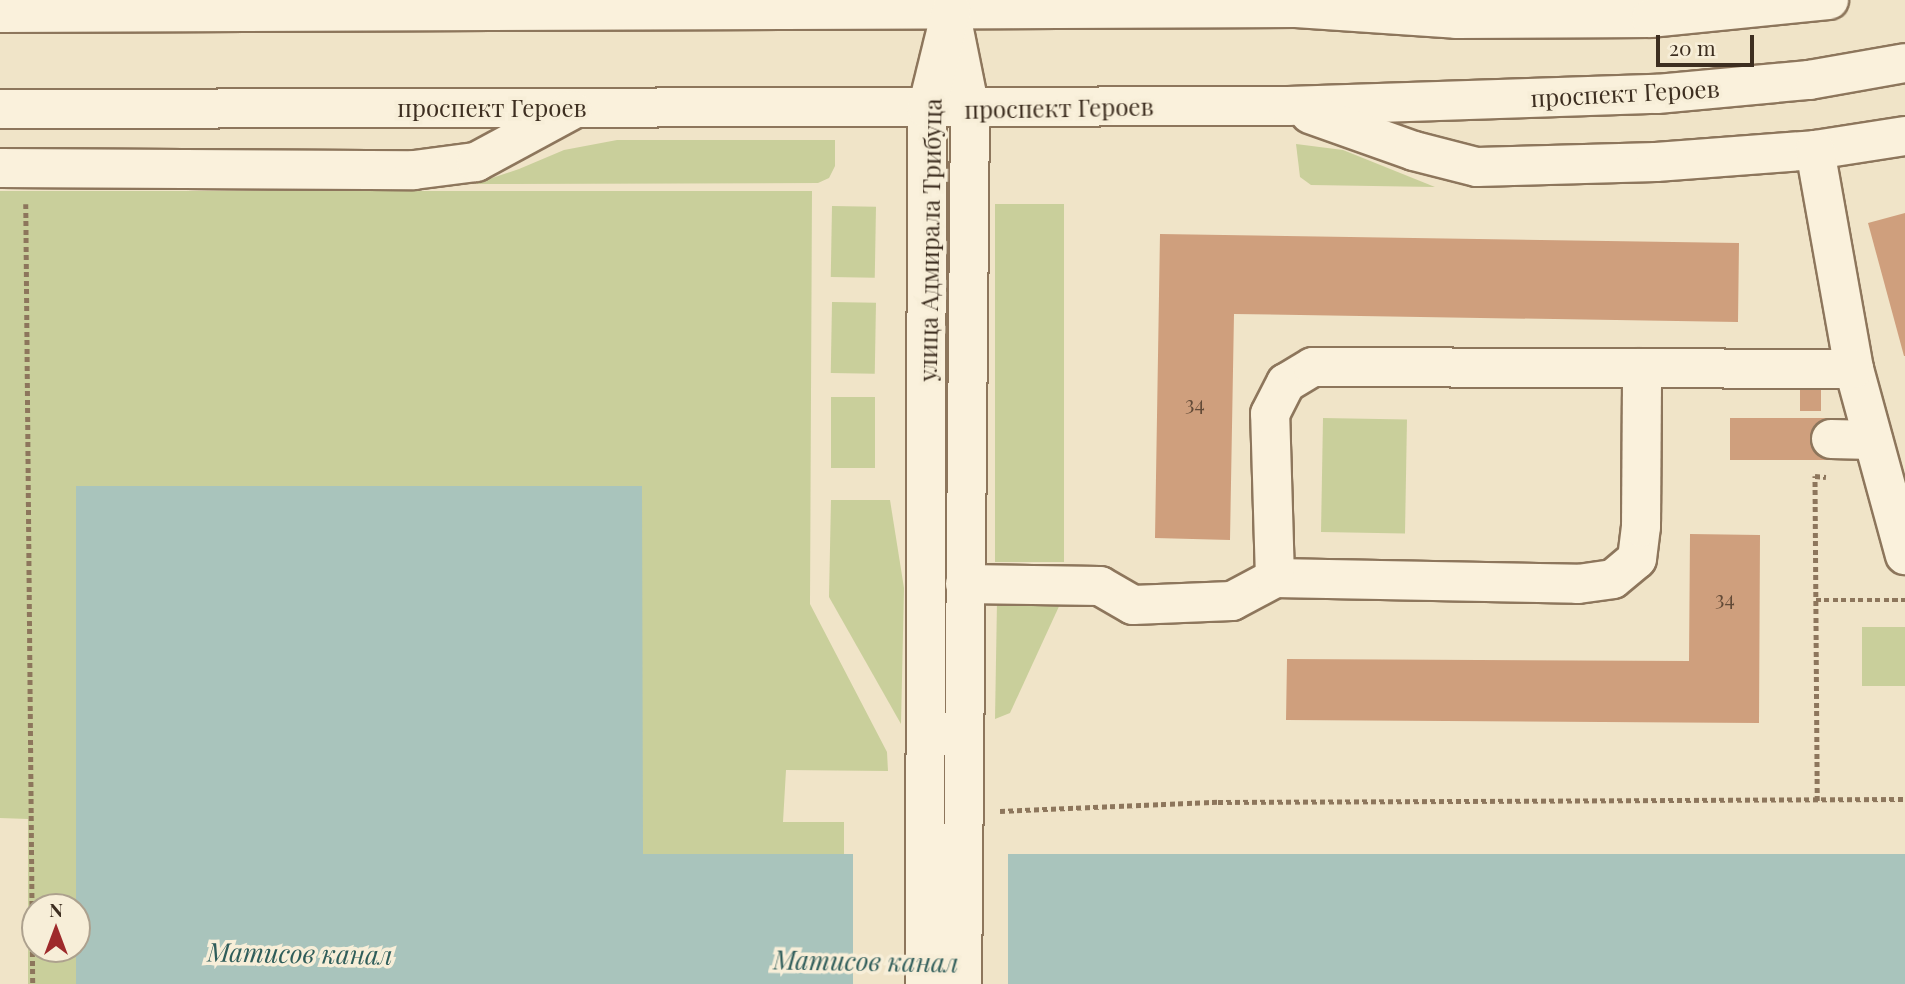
<!DOCTYPE html>
<meta charset="utf-8">
<style>
body{margin:0}
#map{position:relative;width:1905px;height:984px;overflow:hidden;background:#f0e4c8;font-family:"Playfair Display",serif}
div>[style]{position:absolute}
[style*='--x']{left:calc(var(--x)*1px);top:calc(var(--y)*1px);width:calc(var(--w)*1px);rotate:calc(var(--a)*1deg)}
.green>*{inset:0;background:#c9cf9b;transform-origin:0 0}
.water>*{inset:0;background:#a9c4bc}
.pier>*{inset:0;background:#f0e4c8;transform-origin:0 0}
.building>*{inset:0;background:#cf9f7d;transform-origin:0 0}
.path>*{height:4.5px;margin-top:-2.25px;transform-origin:0;background:repeating-linear-gradient(90deg,#8d765c 0 5px,transparent 0 8.5px)}
.roads{filter:drop-shadow(2px 0 #8d765c) drop-shadow(-2px 0 #8d765c) drop-shadow(0 2px #8d765c) drop-shadow(0 -2px #8d765c)}
.minor>*{height:38px;margin:-19px;padding:0 19px;transform-origin:19px;border-radius:19px;background:#faf1dc}
span{translate:-50% -50%;white-space:nowrap;text-align:center;line-height:1.15;-webkit-text-stroke:7px #f7eed8;paint-order:stroke}
.number-label{font-size:21px;color:#624a37}
.number-label span{-webkit-text-stroke-width:0}
.street-label{font-size:24px;color:#3d2e20}
.water-label{font-size:26px;color:#2f5d5a;font-style:italic}
.north{position:absolute;left:21px;top:893px;width:70px;height:70px;box-sizing:border-box;background:#f7eed8;border:2px solid #ada18e;border-radius:50%;rotate:0deg;font-size:19px;font-weight:700;line-height:28px;text-align:center;color:#3d2e20}
.north::after{content:'';display:block;margin:auto;width:24px;height:32px;background:#9e2a2b;clip-path:polygon(50% 0,100% 100%,50% 72%,0 100%)}
.scale{position:absolute;left:1656px;top:35px;width:98px;height:32px;box-sizing:border-box;border:4px solid #3d2e20;border-top:0;padding-left:9px;font-size:21px;line-height:24px;white-space:nowrap;color:#3d2e20;-webkit-text-stroke:5px #f7eed8;paint-order:stroke}
</style>
<div id="map">
<div class="green">
<div style="clip-path:polygon(617px 140px,835px 140px,835px 166px,829px 178px,818px 183px,474px 184px,519px 169px,564px 150px)"></div>
<div style="clip-path:polygon(1296px 144px,1343px 150px,1435px 187px,1311px 185px,1300px 177px)"></div>
<div style="clip-path:polygon(0 191px,812px 191px,810px 604px,887px 752px,888px 771px,786px 770px,783px 822px,844px 822px,844px 854px,642px 854px,642px 486px,76px 486px,76px 907px,35px 907px,35px 949px,76px 949px,76px 984px,28px 984px,28px 819px,0 818px)"></div>
<div style="left:1064px;top:204px;width:358px;height:69px;rotate:90deg"></div>
<div style="left:832px;top:206px;width:44px;height:71px;rotate:1deg"></div>
<div style="left:832px;top:302px;width:44px;height:71px;rotate:1deg"></div>
<div style="left:831px;top:397px;width:44px;height:71px"></div>
<div style="left:1323px;top:418px;width:84px;height:114px;rotate:1deg"></div>
<div style="clip-path:polygon(831px 500px,890px 500px,904px 588px,901px 724px,829px 597px)"></div>
<div style="clip-path:polygon(997px 601px,1061px 602px,1010px 713px,995px 719px)"></div>
<div style="left:1905px;top:627px;width:59px;height:43px;rotate:90deg"></div>
</div>
<div class="water">
<div style="clip-path:polygon(76px 486px,642px 486px,643px 854px,1905px 854px,1905px 984px,76px 984px)"></div>
</div>
<div class="pier">
<div style="left:1008px;top:849px;width:135px;height:155px;rotate:90deg"></div>
</div>
<div class="building">
<div style="clip-path:polygon(1905px 213px,1905px 356px,1904px 356px,1868px 223px)"></div>
<div style="clip-path:polygon(1160px 234px,1739px 243px,1738px 322px,1234px 314px,1230px 540px,1155px 538px)"></div>
<div style="left:1800px;top:388px;width:21px;height:23px"></div>
<div style="left:1730px;top:418px;width:101px;height:42px"></div>
<div style="clip-path:polygon(1690px 534px,1760px 535px,1759px 723px,1286px 720px,1287px 659px,1689px 661px)"></div>
</div>
<div class="path">
<div style="--x:26;--y:204;--w:780;--a:89.49"></div>
<div style="--x:1816;--y:600;--w:89;--a:0"></div>
<div style="--x:1817;--y:801;--w:325;--a:-90.4"></div>
<div style="--x:1815;--y:476;--w:11;--a:5"></div>
<div style="--x:1000;--y:811;--w:218;--a:-2.4"></div>
<div style="--x:1218;--y:802;--w:687;--a:-0.25"></div>
</div>
<div class="roads">
<div class="minor">
<div style="--x:0;--y:13;--w:1296;--a:-0.22"></div>
<div style="--x:1296;--y:8;--w:160;--a:3.9"></div>
<div style="--x:1456;--y:19;--w:195;--a:-0.3"></div>
<div style="--x:1651;--y:18;--w:179;--a:-5.8"></div>
<div style="--x:953;--y:25;--w:86;--a:78.6"></div>
<div style="--x:970;--y:109;--w:875;--a:90.52"></div>
<div style="--x:0;--y:109;--w:1288;--a:-0.13"></div>
<div style="--x:1288;--y:106;--w:369;--a:-1.9"></div>
<div style="--x:1657;--y:94;--w:153;--a:-5.3"></div>
<div style="--x:1809;--y:80;--w:97;--a:-10"></div>
<div style="--x:1310;--y:114;--w:110;--a:19.6"></div>
<div style="--x:1414;--y:151;--w:65;--a:14.3"></div>
<div style="--x:1477;--y:167;--w:179;--a:-1.6"></div>
<div style="--x:1656;--y:162;--w:159;--a:-4.3"></div>
<div style="--x:1815;--y:150;--w:91;--a:-8.8"></div>
<div style="--x:1815;--y:150;--w:222;--a:79.9"></div>
<div style="--x:1854;--y:369;--w:193;--a:74.7"></div>
<div style="--x:0;--y:168;--w:414;--a:0.3"></div>
<div style="--x:414;--y:170;--w:63;--a:-7.4"></div>
<div style="--x:476;--y:162;--w:109;--a:-28.4"></div>
<div style="--x:1831;--y:439;--w:42;--a:1.4"></div>
<div style="--x:1275;--y:578;--w:303;--a:1.1"></div>
<div style="--x:1578;--y:584;--w:35;--a:-8"></div>
<div style="--x:1613;--y:579;--w:31;--a:-40"></div>
<div style="--x:1637;--y:559;--w:32;--a:-83"></div>
<div style="--x:1641;--y:527;--w:159;--a:-89.6"></div>
<div style="--x:965;--y:584;--w:135;--a:0.8"></div>
<div style="--x:1100;--y:586;--w:38;--a:30"></div>
<div style="--x:1133;--y:605;--w:99;--a:-2.3"></div>
<div style="--x:1232;--y:601;--w:49;--a:-28.1"></div>
<div style="--x:1275;--y:578;--w:164;--a:-91.7"></div>
<div style="--x:1270;--y:414;--w:35;--a:-63"></div>
<div style="--x:1286;--y:383;--w:31;--a:-31"></div>
<div style="--x:1313;--y:367;--w:541;--a:0.21"></div>
<div style="--x:925;--y:984;--w:875;--a:-89.87"></div>
<div style="--x:927;--y:109;--w:101;--a:-76.2"></div>
</div>
</div>
<div class="number-label">
<span style="left:1195px;top:402px">34</span>
<span style="left:1725px;top:597px">34</span>
</div>
<div class="street-label">
<span style="left:1625px;top:93px;rotate:-3deg">проспект Героев</span>
<span style="left:492px;top:108px">проспект Героев</span>
<span style="left:1059px;top:108px;rotate:-1deg">проспект Героев</span>
<span style="left:930px;top:240px;rotate:-89deg">улица Адмирала Трибуца</span>
</div>
<div class="water-label">
<span style="left:300px;top:953px;rotate:1deg">Матисов канал</span>
<span style="left:866px;top:961px;rotate:1deg">Матисов канал</span>
</div>
<div class="north">N</div>
<div class="scale">20 m</div>
</div>
